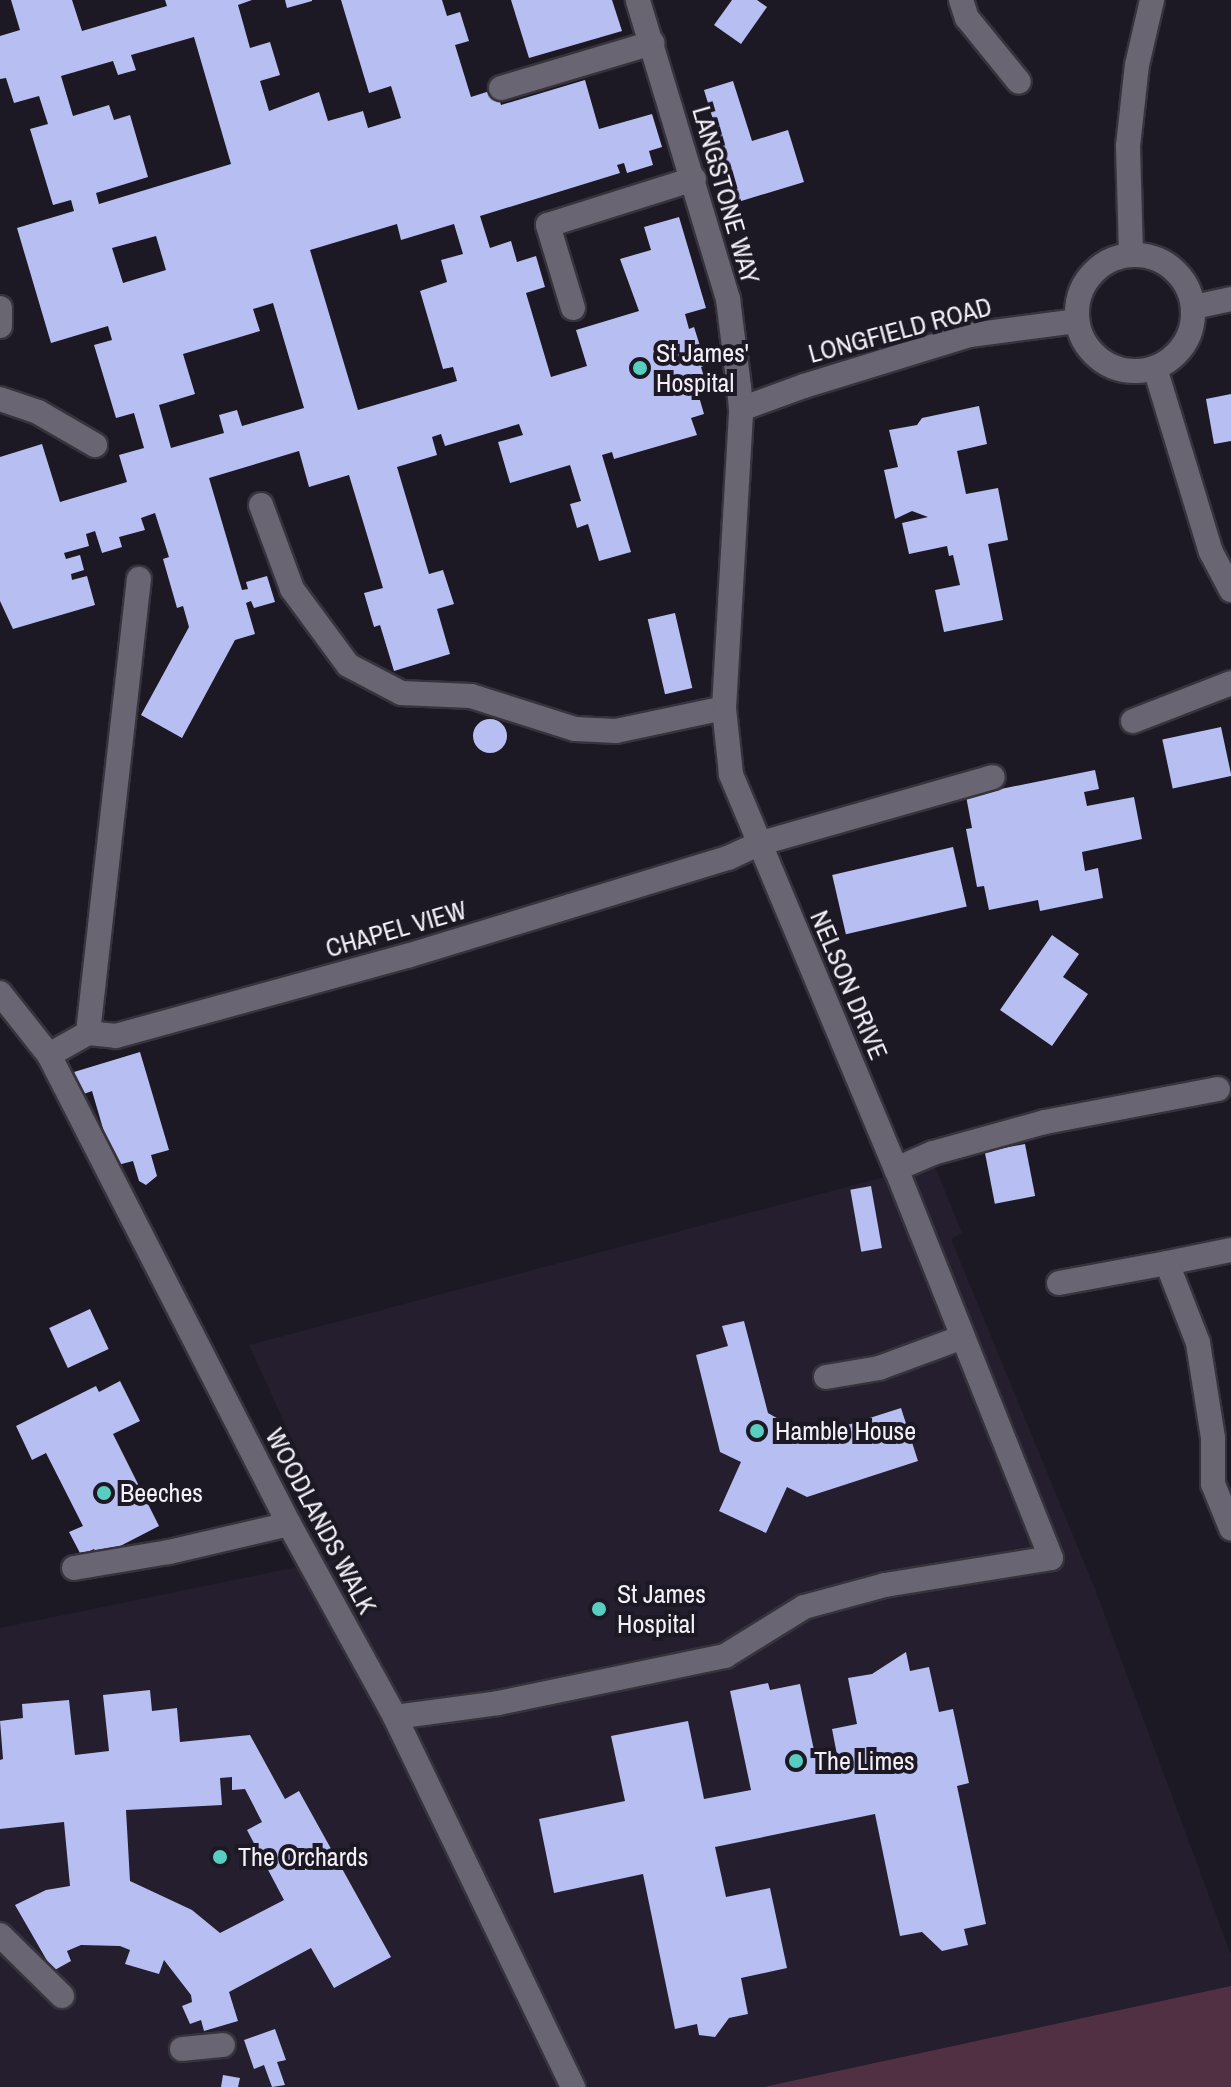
<!DOCTYPE html>
<style>
body{margin:0}
#map{position:relative;width:1231px;height:2087px;overflow:hidden;background:#1d1924;font-family:"Archivo Narrow",sans-serif}
div>[style]{position:absolute}
[style*='--x']{left:calc(var(--x)*1px);top:calc(var(--y)*1px);width:calc(var(--w)*1px);rotate:calc(var(--a)*1deg)}
.built>*{inset:0;background:#241e2f}
.green>*{inset:0;background:#523043}
.building>*{inset:0;background:#b7bff2;transform-origin:0 0}
.round{border-radius:50%}
.roads{filter:drop-shadow(2px 0 #36333c) drop-shadow(-2px 0 #36333c) drop-shadow(0 2px #36333c) drop-shadow(0 -2px #36333c)}
.minor>*{height:24px;margin:-12px;padding:0 12px;transform-origin:12px;border-radius:12px;background:#696573}
.minor>.ring{margin:-12px;padding:0;box-sizing:content-box;background:none;border:24px solid #696573;border-radius:50%}
.dots>*{width:22px;height:22px;translate:-50% -50%;box-sizing:border-box;border:4px solid #1d1924;border-radius:50%}
span{translate:-50% -50%;white-space:nowrap;text-align:center;line-height:1.15;-webkit-text-stroke:8px #1d1924;paint-order:stroke}
.street-label{font-size:26px;color:#f3f0f9}
.poi-label{font-size:26px;color:#f3f0f9}
.left{translate:0 -50%;text-align:left}
</style>
<div id="map">
<div class="built">
<div style="clip-path:polygon(934px 1164px,962px 1233px,951px 1239px,1095px 1589px,1231px 1955px,1231px 2087px,0 2087px,0 1628px,346px 1557px,249px 1345px)"></div>
</div>
<div class="green">
<div style="clip-path:polygon(1231px 1986px,1231px 2087px,764px 2087px)"></div>
</div>
<div class="building">
<div style="clip-path:polygon(evenodd,11px 0,72px 0,82px 31px,167px 6px,165px 0,252px 0,238px 5px,250px 48px,270px 42px,280px 75px,260px 81px,269px 111px,319px 92px,328px 121px,363px 111px,368px 128px,401px 118px,391px 86px,369px 93px,341px 0,442px 0,447px 16px,460px 12px,469px 41px,455px 45px,471px 97px,496px 89px,501px 105px,585px 80px,599px 129px,652px 114px,662px 147px,649px 151px,653px 165px,627px 173px,624px 163px,617px 165px,620px 173px,480px 216px,490px 248px,511px 241px,517px 262px,536px 256px,545px 287px,526px 293px,551px 377px,587px 366px,576px 330px,639px 311px,620px 259px,651px 250px,644px 227px,679px 217px,706px 308px,685px 314px,689px 329px,694px 327px,706px 365px,701px 367px,705px 380px,695px 383px,704px 414px,691px 418px,697px 435px,614px 459px,612px 452px,602px 455px,631px 552px,599px 561px,588px 524px,577px 528px,570px 504px,581px 501px,570px 465px,510px 483px,498px 442px,523px 435px,519px 424px,445px 446px,441px 434px,432px 437px,437px 455px,397px 467px,429px 574px,443px 570px,454px 604px,437px 609px,450px 654px,394px 671px,380px 625px,374px 627px,364px 593px,383px 588px,349px 475px,309px 487px,299px 451px,209px 478px,242px 590px,248px 589px,246px 582px,267px 576px,275px 602px,254px 608px,251px 601px,246px 603px,255px 634px,235px 640px,182px 738px,141px 715px,189px 627px,183px 606px,177px 608px,163px 559px,169px 557px,155px 513px,141px 518px,145px 530px,119px 537px,122px 547px,102px 553px,95px 531px,86px 534px,89px 546px,64px 553px,66px 559px,80px 555px,84px 570px,71px 574px,72px 580px,87px 576px,95px 605px,13px 629px,0 601px,0 457px,42px 444px,60px 502px,127px 482px,119px 455px,144px 448px,134px 413px,116px 418px,94px 345px,112px 340px,108px 326px,51px 343px,17px 228px,74px 211px,71px 200px,53px 205px,30px 129px,48px 124px,39px 96px,14px 103px,6px 78px,0 79px,0 36px,20px 30px,11px 0,194px 37px,231px 164px,99px 204px,96px 193px,148px 177px,130px 115px,114px 120px,109px 105px,73px 116px,61px 76px,113px 61px,118px 75px,136px 70px,131px 55px,194px 37px,11px 0,397px 224px,401px 240px,454px 224px,463px 254px,441px 260px,447px 282px,420px 291px,443px 369px,453px 367px,457px 381px,358px 410px,310px 250px,397px 224px,11px 0,156px 236px,166px 270px,123px 283px,112px 248px,156px 236px,11px 0,273px 303px,304px 408px,242px 426px,237px 410px,219px 415px,224px 433px,171px 448px,159px 405px,195px 394px,183px 354px,260px 331px,253px 309px,273px 303px)"></div>
<div style="clip-path:polygon(285px 0,312px 0,312px 1px,287px 8px)"></div>
<div style="clip-path:polygon(511px 0,612px 0,622px 31px,529px 58px)"></div>
<div style="clip-path:polygon(732px 0,757px 0,767px 7px,741px 44px,714px 25px)"></div>
<div style="clip-path:polygon(733px 81px,752px 141px,788px 130px,804px 182px,738px 202px,704px 90px)"></div>
<div style="clip-path:polygon(1231px 394px,1231px 441px,1214px 444px,1206px 399px)"></div>
<div style="clip-path:polygon(979px 406px,987px 444px,957px 451px,966px 494px,998px 488px,1008px 540px,988px 544px,1003px 620px,944px 632px,935px 590px,960px 585px,953px 555px,949px 556px,947px 546px,909px 554px,902px 523px,928px 517px,912px 511px,895px 519px,884px 470px,898px 467px,889px 430px,917px 425px,922px 418px)"></div>
<div style="left:675px;top:613px;width:77px;height:28px;rotate:77deg"></div>
<div class="round" style="left:473px;top:719px;width:34px;height:34px"></div>
<div style="left:1221px;top:727px;width:50px;height:60px;rotate:78deg"></div>
<div style="clip-path:polygon(1095px 770px,1099px 789px,1084px 792px,1087px 806px,1134px 797px,1142px 839px,1082px 852px,1085px 871px,1098px 868px,1103px 898px,1040px 911px,1038px 900px,989px 910px,984px 886px,977px 887px,966px 829px,972px 828px,966px 796px)"></div>
<div style="left:953px;top:847px;width:61px;height:124px;rotate:77deg"></div>
<div style="clip-path:polygon(1052px 935px,1079px 954px,1063px 977px,1088px 994px,1052px 1046px,1000px 1010px)"></div>
<div style="clip-path:polygon(140px 1052px,169px 1150px,151px 1155px,157px 1176px,146px 1185px,139px 1181px,133px 1161px,114px 1166px,92px 1091px,81px 1095px,74px 1072px)"></div>
<div style="left:1025px;top:1144px;width:53px;height:41px;rotate:79deg"></div>
<div style="left:871px;top:1186px;width:63px;height:21px;rotate:80deg"></div>
<div style="left:90px;top:1309px;width:44px;height:45px;rotate:65deg"></div>
<div style="clip-path:polygon(744px 1321px,768px 1413px,810px 1437px,901px 1408px,918px 1461px,807px 1497px,787px 1487px,766px 1533px,719px 1511px,741px 1462px,720px 1452px,696px 1355px,728px 1346px,722px 1326px)"></div>
<div style="clip-path:polygon(120px 1381px,140px 1421px,113px 1434px,159px 1526px,99px 1557px,94px 1549px,81px 1555px,69px 1532px,83px 1526px,46px 1453px,32px 1460px,16px 1426px,96px 1386px,99px 1392px)"></div>
<div style="clip-path:polygon(906px 1652px,910px 1671px,929px 1667px,939px 1712px,953px 1709px,969px 1783px,957px 1786px,986px 1924px,964px 1929px,968px 1945px,942px 1951px,922px 1932px,900px 1936px,875px 1814px,715px 1847px,726px 1897px,770px 1888px,787px 1968px,741px 1978px,748px 2014px,729px 2018px,715px 2037px,699px 2035px,697px 2024px,675px 2029px,643px 1874px,554px 1893px,539px 1819px,625px 1801px,611px 1736px,688px 1721px,704px 1799px,751px 1790px,730px 1691px,768px 1683px,770px 1690px,800px 1684px,819px 1774px,840px 1770px,832px 1729px,857px 1724px,848px 1678px,872px 1674px)"></div>
<div style="clip-path:polygon(evenodd,150px 1690px,152px 1711px,177px 1708px,180px 1742px,250px 1735px,285px 1799px,299px 1791px,391px 1957px,334px 1988px,311px 1948px,229px 1992px,238px 2021px,204px 2031px,201px 2020px,190px 2024px,182px 2006px,192px 2002px,191px 1995px,164px 1960px,159px 1974px,125px 1964px,130px 1950px,120px 1946px,81px 1945px,67px 1951px,71px 1961px,53px 1971px,15px 1905px,46px 1890px,70px 1886px,64px 1822px,0 1829px,0 1760px,3px 1759px,0 1721px,23px 1718px,22px 1704px,69px 1700px,75px 1755px,109px 1751px,103px 1695px,150px 1690px,232px 1777px,232px 1790px,245px 1789px,262px 1822px,247px 1830px,284px 1900px,220px 1933px,192px 1910px,130px 1881px,126px 1810px,222px 1805px,220px 1778px,232px 1777px)"></div>
<div style="clip-path:polygon(275px 2029px,286px 2060px,277px 2062px,285px 2085px,272px 2087px,264px 2065px,254px 2069px,244px 2040px)"></div>
<div style="clip-path:polygon(223px 2075px,240px 2078px,238px 2087px,221px 2087px)"></div>
</div>
<div class="roads">
<div class="minor">
<div style="--x:961;--y:0;--w:19;--a:72"></div>
<div style="--x:967;--y:18;--w:82;--a:50.9"></div>
<div style="--x:501;--y:88;--w:158;--a:-16.6"></div>
<div style="--x:1131;--y:254;--w:108;--a:-91.6"></div>
<div style="--x:1128;--y:146;--w:81;--a:-83.7"></div>
<div style="--x:1137;--y:65;--w:67;--a:-77"></div>
<div class="ring" style="left:1077px;top:255px;width:92px;height:92px"></div>
<div style="--x:1194;--y:307;--w:38;--a:-12"></div>
<div style="--x:0;--y:308;--w:18;--a:90"></div>
<div style="--x:573;--y:308;--w:87;--a:-106.8"></div>
<div style="--x:548;--y:225;--w:153;--a:-17.5"></div>
<div style="--x:1155;--y:368;--w:192;--a:73.1"></div>
<div style="--x:1211;--y:552;--w:43;--a:62.2"></div>
<div style="--x:0;--y:399;--w:40;--a:18.9"></div>
<div style="--x:38;--y:412;--w:66;--a:30.1"></div>
<div style="--x:741;--y:409;--w:67;--a:-20.1"></div>
<div style="--x:804;--y:386;--w:174;--a:-17.1"></div>
<div style="--x:970;--y:335;--w:108;--a:-7.5"></div>
<div style="--x:261;--y:505;--w:90;--a:69.7"></div>
<div style="--x:292;--y:589;--w:94;--a:53.6"></div>
<div style="--x:348;--y:665;--w:60;--a:27.8"></div>
<div style="--x:401;--y:693;--w:70;--a:2.5"></div>
<div style="--x:471;--y:696;--w:109;--a:17.6"></div>
<div style="--x:575;--y:729;--w:41;--a:2.8"></div>
<div style="--x:616;--y:731;--w:110;--a:-12"></div>
<div style="--x:1133;--y:721;--w:105;--a:-21.2"></div>
<div style="--x:0;--y:993;--w:79;--a:51.7"></div>
<div style="--x:49;--y:1055;--w:527;--a:62.9"></div>
<div style="--x:289;--y:1524;--w:220;--a:61.2"></div>
<div style="--x:395;--y:1717;--w:411;--a:64.3"></div>
<div style="--x:88;--y:1033;--w:457;--a:-83.6"></div>
<div style="--x:49;--y:1055;--w:45;--a:-29.4"></div>
<div style="--x:88;--y:1033;--w:28;--a:6"></div>
<div style="--x:116;--y:1036;--w:302;--a:-15.4"></div>
<div style="--x:407;--y:956;--w:336;--a:-17"></div>
<div style="--x:728;--y:858;--w:33;--a:-25"></div>
<div style="--x:758;--y:844;--w:244;--a:-15.9"></div>
<div style="--x:896;--y:1169;--w:40;--a:-23.4"></div>
<div style="--x:933;--y:1153;--w:116;--a:-15.5"></div>
<div style="--x:1045;--y:1122;--w:176;--a:-10.8"></div>
<div style="--x:1167;--y:1263;--w:65;--a:-11.5"></div>
<div style="--x:1059;--y:1283;--w:110;--a:-10.5"></div>
<div style="--x:1167;--y:1263;--w:86;--a:68.8"></div>
<div style="--x:1198;--y:1343;--w:96;--a:81"></div>
<div style="--x:1213;--y:1438;--w:46;--a:90"></div>
<div style="--x:1213;--y:1484;--w:48;--a:67.8"></div>
<div style="--x:826;--y:1377;--w:54;--a:-9.6"></div>
<div style="--x:879;--y:1368;--w:86;--a:-20.3"></div>
<div style="--x:74;--y:1568;--w:96;--a:-9.6"></div>
<div style="--x:169;--y:1552;--w:123;--a:-13.1"></div>
<div style="--x:395;--y:1717;--w:104;--a:-7.7"></div>
<div style="--x:498;--y:1703;--w:232;--a:-11.7"></div>
<div style="--x:725;--y:1656;--w:93;--a:-31.8"></div>
<div style="--x:804;--y:1607;--w:84;--a:-15.2"></div>
<div style="--x:885;--y:1585;--w:168;--a:-9.2"></div>
<div style="--x:1051;--y:1558;--w:419;--a:-111.7"></div>
<div style="--x:896;--y:1169;--w:428;--a:-112.7"></div>
<div style="--x:731;--y:774;--w:66;--a:-96.1"></div>
<div style="--x:724;--y:708;--w:299;--a:-86.7"></div>
<div style="--x:741;--y:409;--w:22;--a:-95"></div>
<div style="--x:739;--y:387;--w:89;--a:-97.1"></div>
<div style="--x:728;--y:299;--w:312;--a:-106.8"></div>
<div style="--x:0;--y:1935;--w:87;--a:44.5"></div>
<div style="--x:182;--y:2049;--w:41;--a:-5.6"></div>
</div>
</div>
<div class="dots">
<div style="left:640px;top:368px;background:#58cec0"></div>
<div style="left:757px;top:1431px;background:#58cec0"></div>
<div style="left:104px;top:1493px;background:#58cec0"></div>
<div style="left:599px;top:1609px;background:#58cec0"></div>
<div style="left:796px;top:1761px;background:#58cec0"></div>
<div style="left:220px;top:1857px;background:#58cec0"></div>
</div>
<div class="street-label">
<span style="left:726px;top:195px;rotate:74deg">LANGSTONE WAY</span>
<span style="left:900px;top:330px;rotate:-15deg">LONGFIELD ROAD</span>
<span style="left:396px;top:929px;rotate:-16deg">CHAPEL VIEW</span>
<span style="left:849px;top:985px;rotate:67deg">NELSON DRIVE</span>
<span style="left:321px;top:1521px;rotate:62deg">WOODLANDS WALK</span>
</div>
<div class="poi-label">
<span class="left" style="left:656px;top:368px">St James'<br>Hospital</span>
<span class="left" style="left:775px;top:1431px">Hamble House</span>
<span class="left" style="left:120px;top:1493px">Beeches</span>
<span class="left" style="left:617px;top:1609px">St James<br>Hospital</span>
<span class="left" style="left:814px;top:1761px">The Limes</span>
<span class="left" style="left:238px;top:1857px">The Orchards</span>
</div>
</div>
